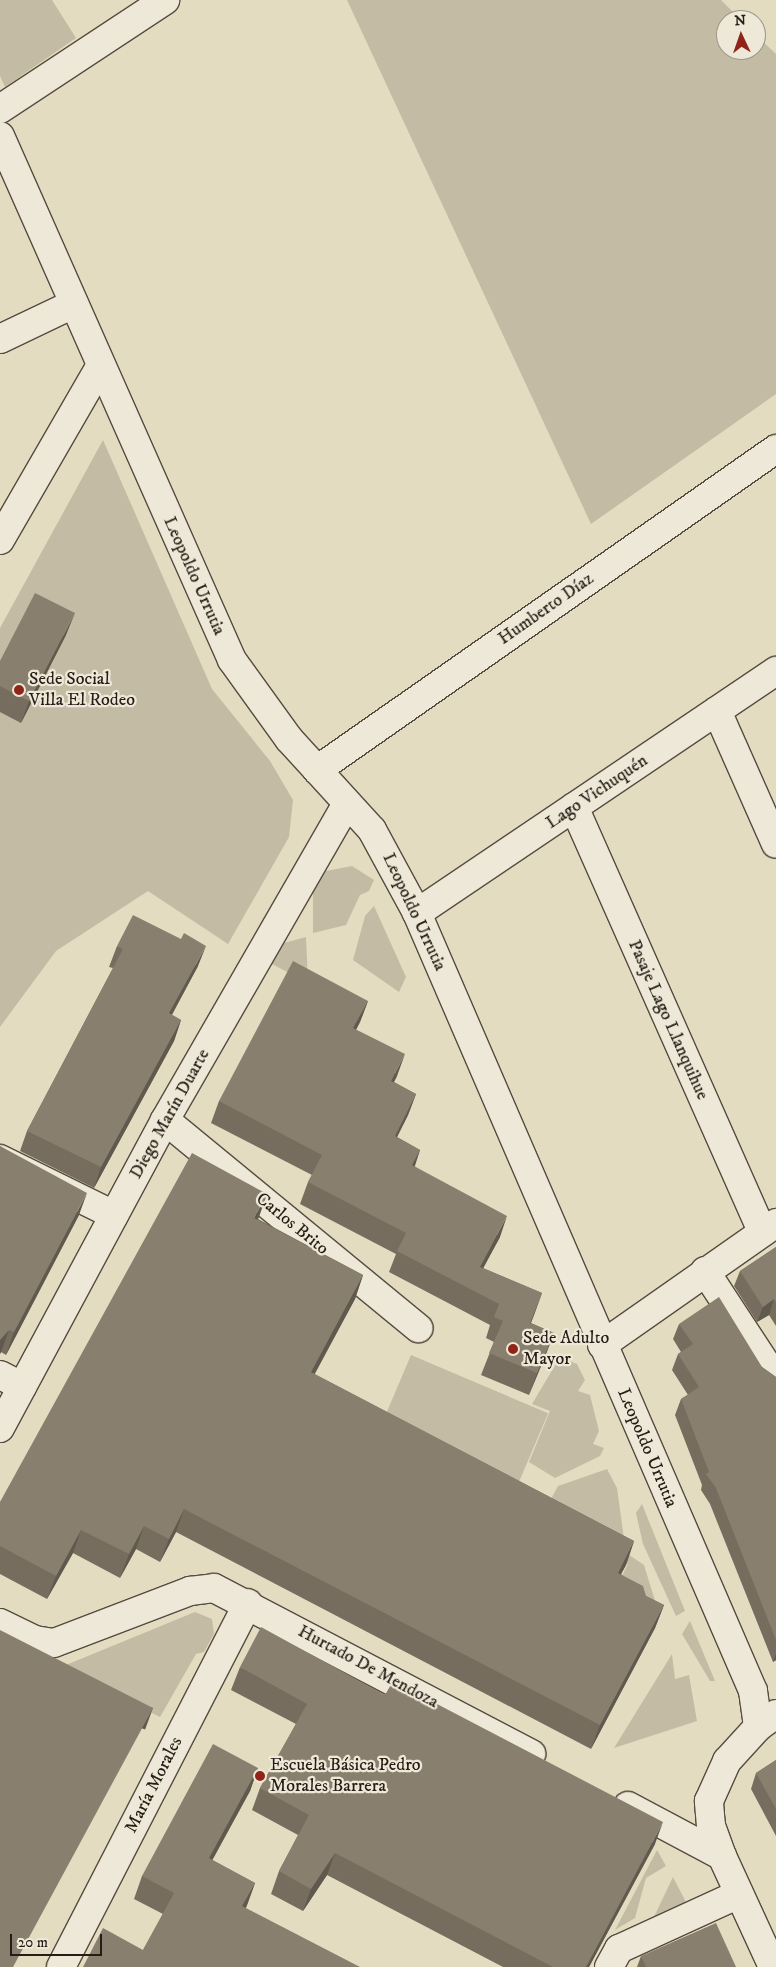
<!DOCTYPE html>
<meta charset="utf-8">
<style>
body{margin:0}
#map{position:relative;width:776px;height:1967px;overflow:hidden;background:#e4dcc1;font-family:"IM FELL DW Pica",serif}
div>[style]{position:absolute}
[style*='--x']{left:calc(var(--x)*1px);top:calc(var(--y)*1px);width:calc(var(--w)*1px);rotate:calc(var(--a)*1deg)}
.green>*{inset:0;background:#c4bba4;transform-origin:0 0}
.roads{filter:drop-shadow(1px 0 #564b40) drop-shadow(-1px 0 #564b40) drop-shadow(0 1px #564b40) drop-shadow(0 -1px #564b40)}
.street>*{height:28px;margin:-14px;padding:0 14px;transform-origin:14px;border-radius:14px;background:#ede8d7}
.secondary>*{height:28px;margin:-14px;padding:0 14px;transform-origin:14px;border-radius:14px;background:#ede8d7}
.wall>*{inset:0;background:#766d5f}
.shaded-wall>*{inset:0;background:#60594d;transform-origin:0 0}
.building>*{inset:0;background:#897f6e}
.dots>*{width:14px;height:14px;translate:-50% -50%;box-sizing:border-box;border:2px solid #ede8d7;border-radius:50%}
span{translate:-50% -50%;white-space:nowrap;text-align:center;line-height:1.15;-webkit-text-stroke:4.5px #ede8d7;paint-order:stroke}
.street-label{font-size:18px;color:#271b15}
.poi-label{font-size:18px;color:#271b15}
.left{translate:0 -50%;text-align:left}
.north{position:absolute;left:716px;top:10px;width:50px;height:50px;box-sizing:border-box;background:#ede8d7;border:1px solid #9e9689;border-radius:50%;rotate:357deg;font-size:14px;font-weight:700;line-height:20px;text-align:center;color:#271b15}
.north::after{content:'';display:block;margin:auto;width:18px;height:22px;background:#8f2418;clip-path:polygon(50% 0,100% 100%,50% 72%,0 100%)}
.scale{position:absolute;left:10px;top:1934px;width:92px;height:22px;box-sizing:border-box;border:2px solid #271b15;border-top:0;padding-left:6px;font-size:15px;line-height:18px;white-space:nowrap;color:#271b15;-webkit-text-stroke:4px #ede8d7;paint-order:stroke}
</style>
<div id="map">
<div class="green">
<div style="clip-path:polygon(0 0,52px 0,76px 38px,5px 87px,0 76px)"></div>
<div style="clip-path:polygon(347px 0,721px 0,741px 20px,726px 20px,726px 50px,756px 50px,756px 35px,776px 54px,776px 394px,591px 524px)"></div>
<div style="clip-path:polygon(103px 440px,212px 689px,270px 761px,293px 800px,289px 837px,228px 944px,148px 891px,56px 951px,0 1027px,0 628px)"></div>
<div style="clip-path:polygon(352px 866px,374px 880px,369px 891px,360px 895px,346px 925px,313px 933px,313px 890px,326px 871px)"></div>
<div style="clip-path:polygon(374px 906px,406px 977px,399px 992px,353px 960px,365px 916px)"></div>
<div style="clip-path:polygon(306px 937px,308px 983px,272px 964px,284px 943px)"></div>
<div style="left:411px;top:1355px;width:149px;height:77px;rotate:23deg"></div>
<div style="clip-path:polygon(560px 1357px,577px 1364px,585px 1380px,578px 1391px,590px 1395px,599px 1431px,593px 1444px,604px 1448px,600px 1456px,555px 1478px,529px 1462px,550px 1411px,532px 1404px)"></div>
<div style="clip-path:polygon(607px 1469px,617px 1488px,626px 1553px,644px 1565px,657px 1607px,612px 1595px,628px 1564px,542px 1516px,558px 1486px)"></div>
<div style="clip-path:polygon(642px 1504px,685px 1611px,676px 1616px,643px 1544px,636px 1513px)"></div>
<div style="clip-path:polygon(195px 1612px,212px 1619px,214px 1634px,204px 1652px,196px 1654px,160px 1717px,61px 1667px)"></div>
<div style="clip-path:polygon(690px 1621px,715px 1681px,710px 1681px,682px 1634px)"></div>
<div style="clip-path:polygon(672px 1654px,675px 1679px,689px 1675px,697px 1721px,614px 1748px)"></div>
<div style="clip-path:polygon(657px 1850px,666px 1866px,646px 1878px,635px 1918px,615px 1930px)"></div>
<div style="clip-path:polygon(673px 1877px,687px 1904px,652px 1921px)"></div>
</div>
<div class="roads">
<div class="street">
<div style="--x:0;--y:109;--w:198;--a:-33.4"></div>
<div style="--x:0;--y:136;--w:573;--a:66.12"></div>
<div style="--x:232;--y:660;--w:97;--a:54.2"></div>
<div style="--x:289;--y:739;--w:123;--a:47.6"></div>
<div style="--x:372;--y:830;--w:94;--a:61.5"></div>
<div style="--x:417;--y:913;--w:847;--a:66.64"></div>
<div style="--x:753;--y:1691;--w:36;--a:82"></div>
<div style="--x:0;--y:339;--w:81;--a:-25.6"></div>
<div style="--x:0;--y:540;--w:200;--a:-60"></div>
<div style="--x:717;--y:711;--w:145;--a:66.1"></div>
<div style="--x:317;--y:770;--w:560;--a:-34.97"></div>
<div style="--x:574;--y:807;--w:465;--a:66.1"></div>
<div style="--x:417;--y:913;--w:433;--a:-34"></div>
<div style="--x:165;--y:1120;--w:328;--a:39.4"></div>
<div style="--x:0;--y:1159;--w:127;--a:26.2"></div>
<div style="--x:705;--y:1271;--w:129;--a:56.7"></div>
<div style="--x:602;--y:1345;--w:213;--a:-35"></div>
<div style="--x:0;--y:1375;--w:25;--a:27"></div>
<div style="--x:0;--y:1428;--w:349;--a:-61.8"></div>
<div style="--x:165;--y:1120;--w:365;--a:-60.1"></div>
<div style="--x:0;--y:1623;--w:39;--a:26"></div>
<div style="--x:35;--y:1640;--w:19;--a:9"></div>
<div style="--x:54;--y:1643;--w:146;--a:-20.9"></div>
<div style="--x:190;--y:1591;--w:24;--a:-7"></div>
<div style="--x:214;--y:1588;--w:358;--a:27.6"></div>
<div style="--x:628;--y:1806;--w:106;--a:28"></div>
<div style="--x:61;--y:1967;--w:409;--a:-62.8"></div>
<div style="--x:609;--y:1967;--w:21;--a:-61"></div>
<div style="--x:619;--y:1949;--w:132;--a:-24.6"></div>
</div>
<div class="secondary">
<div style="--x:773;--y:1967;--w:122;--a:-114.7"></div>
<div style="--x:722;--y:1856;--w:32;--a:-110"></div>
<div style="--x:711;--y:1826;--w:25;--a:-95"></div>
<div style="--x:709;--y:1801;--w:44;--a:-65.8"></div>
<div style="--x:727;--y:1761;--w:46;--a:-47.6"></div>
<div style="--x:758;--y:1727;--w:22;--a:-36"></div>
</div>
</div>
<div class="wall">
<div style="clip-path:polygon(66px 635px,21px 723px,0 712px,0 661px)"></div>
<div style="clip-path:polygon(117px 946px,198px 966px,172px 1015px,181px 1020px,174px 1041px,94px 1188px,20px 1151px,27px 1131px,113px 968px,109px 967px)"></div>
<div style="clip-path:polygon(368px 1001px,360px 1022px,356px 1030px,397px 1076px,394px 1082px,416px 1094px,408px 1115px,397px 1137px,420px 1150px,414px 1166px,500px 1237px,483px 1268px,542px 1293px,531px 1323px,554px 1333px,546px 1354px,529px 1395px,481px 1375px,494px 1342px,486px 1338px,490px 1325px,389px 1272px,396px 1254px,300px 1204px,308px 1182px,312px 1175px,211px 1123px,219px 1101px)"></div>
<div style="clip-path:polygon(0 1146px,79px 1215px,6px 1355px,1px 1352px,0 1354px)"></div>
<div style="clip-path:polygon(259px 1217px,258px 1219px,363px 1275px,355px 1299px,314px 1374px,634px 1541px,626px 1565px,621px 1574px,646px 1596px,664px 1605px,655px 1628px,591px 1749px,176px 1532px,160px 1562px,136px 1549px,120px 1578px,73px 1553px,47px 1599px,0 1574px,0 1502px)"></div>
<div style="clip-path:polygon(776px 1247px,776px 1326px,769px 1315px,757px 1322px,734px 1286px,740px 1271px)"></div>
<div style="clip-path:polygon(679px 1324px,762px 1367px,776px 1377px,776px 1660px,773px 1662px,710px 1504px,701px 1490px,702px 1485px,675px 1415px,681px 1399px,688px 1395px,672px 1370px,678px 1354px,681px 1352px,673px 1339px)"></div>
<div style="clip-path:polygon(240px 1667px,655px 1844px,589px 1967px,503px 1967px,327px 1875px,303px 1911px,271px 1894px,279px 1871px,298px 1835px,252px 1810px,260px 1788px,296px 1724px,231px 1690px)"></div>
<div style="clip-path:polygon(776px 1760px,776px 1836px,751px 1789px,756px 1773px)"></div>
<div style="clip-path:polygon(258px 1768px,250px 1791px,212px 1860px,255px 1883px,246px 1908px,143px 1950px,163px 1914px,134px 1899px,142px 1876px)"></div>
<div style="clip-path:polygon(641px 1956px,736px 1967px,637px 1967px)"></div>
</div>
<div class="shaded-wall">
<div style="clip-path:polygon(75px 613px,66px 635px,21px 723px,29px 701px)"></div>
<div style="clip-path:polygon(206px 946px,198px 966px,161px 1034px,169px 1013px)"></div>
<div style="clip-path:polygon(368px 1001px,360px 1022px,345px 1050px,353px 1028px)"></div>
<div style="clip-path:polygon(181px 1020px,174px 1041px,94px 1188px,101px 1167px)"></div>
<div style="clip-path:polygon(405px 1054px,397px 1076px,383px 1102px,391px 1081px)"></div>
<div style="clip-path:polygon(416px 1094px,408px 1115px,387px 1157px,395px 1136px)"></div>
<div style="clip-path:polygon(420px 1150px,413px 1172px,412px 1165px)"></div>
<div style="clip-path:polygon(87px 1193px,79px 1215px,6px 1355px,14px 1332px)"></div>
<div style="clip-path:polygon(267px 1194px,259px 1217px,246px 1241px,254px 1218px)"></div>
<div style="clip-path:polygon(507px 1216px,500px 1237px,472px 1289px,480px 1267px)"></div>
<div style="clip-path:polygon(363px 1275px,355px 1299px,303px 1396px,311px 1372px)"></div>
<div style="clip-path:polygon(542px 1293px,534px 1315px,522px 1344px,530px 1323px)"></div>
<div style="clip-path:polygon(774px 1299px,769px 1315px,757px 1322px,763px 1307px)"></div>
<div style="clip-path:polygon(9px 1330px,1px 1352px,0 1354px,0 1340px)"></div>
<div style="clip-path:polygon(554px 1333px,546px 1354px,529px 1395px,537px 1373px)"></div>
<div style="clip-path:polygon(184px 1509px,176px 1532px,160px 1562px,169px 1539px)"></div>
<div style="clip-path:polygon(144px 1526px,136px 1549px,120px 1578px,129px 1554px)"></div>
<div style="clip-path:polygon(81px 1530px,73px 1553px,47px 1599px,56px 1576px)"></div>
<div style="clip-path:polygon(634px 1541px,626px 1565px,609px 1596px,618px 1573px)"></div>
<div style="clip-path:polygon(664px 1605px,655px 1628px,591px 1749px,600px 1725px)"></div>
<div style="clip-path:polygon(776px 1654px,776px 1660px,773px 1662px)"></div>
<div style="left:153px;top:1708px;width:23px;height:294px;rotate:110deg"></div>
<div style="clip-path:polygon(258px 1768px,250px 1791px,201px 1881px,209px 1858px)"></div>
<div style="clip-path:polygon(663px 1822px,655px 1844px,589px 1967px,586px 1967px)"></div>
<div style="clip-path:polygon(335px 1853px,327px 1875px,303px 1911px,311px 1889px)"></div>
<div style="clip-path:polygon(255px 1883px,247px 1905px,234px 1928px,242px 1906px)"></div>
</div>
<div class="building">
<div style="clip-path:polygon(35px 593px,75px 613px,29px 701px,0 686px,0 661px)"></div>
<div style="clip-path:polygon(133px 915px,181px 939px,184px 933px,206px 946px,169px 1013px,181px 1020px,101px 1167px,27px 1131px,123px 949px,117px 946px)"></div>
<div style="clip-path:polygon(293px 961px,368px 1001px,353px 1028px,405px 1054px,391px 1081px,416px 1094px,395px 1136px,420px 1150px,412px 1165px,507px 1216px,480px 1267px,542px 1293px,530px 1323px,554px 1333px,537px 1373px,489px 1353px,503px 1321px,494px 1317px,499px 1304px,397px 1251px,406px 1233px,308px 1182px,322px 1155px,219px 1101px)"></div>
<div style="clip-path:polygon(0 1146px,87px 1193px,14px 1332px,9px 1330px,0 1340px)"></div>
<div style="clip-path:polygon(192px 1153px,267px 1194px,254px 1218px,363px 1275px,311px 1372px,634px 1541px,618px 1573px,643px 1586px,646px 1596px,664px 1605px,600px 1725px,184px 1509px,169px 1539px,144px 1526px,129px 1554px,81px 1530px,56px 1576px,0 1546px,0 1502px)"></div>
<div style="clip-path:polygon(776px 1247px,776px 1302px,774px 1299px,763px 1307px,740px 1271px)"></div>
<div style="clip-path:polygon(719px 1297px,762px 1367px,776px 1377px,776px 1640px,716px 1488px,706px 1474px,709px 1472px,681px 1399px,699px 1387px,678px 1354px,693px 1344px,679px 1324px)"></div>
<div style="clip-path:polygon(261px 1627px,385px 1695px,393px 1681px,663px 1822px,586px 1967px,553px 1967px,335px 1853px,311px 1889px,279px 1871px,309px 1815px,260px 1788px,307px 1704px,240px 1667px)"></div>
<div style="clip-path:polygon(0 1630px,153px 1708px,13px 1967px,0 1967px)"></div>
<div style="clip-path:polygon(213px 1744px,258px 1768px,209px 1858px,255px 1883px,242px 1906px,360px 1967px,83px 1967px,103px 1928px,143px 1950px,174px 1893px,142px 1876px)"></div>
<div style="clip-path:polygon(776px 1760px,776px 1809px,756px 1773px)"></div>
<div style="clip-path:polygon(716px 1923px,736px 1967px,646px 1967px,641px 1956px)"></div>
</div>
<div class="dots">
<div style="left:19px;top:690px;background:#8f2418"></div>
<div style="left:513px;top:1349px;background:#8f2418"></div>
<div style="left:260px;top:1776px;background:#8f2418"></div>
</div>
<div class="street-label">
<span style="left:194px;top:576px;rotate:66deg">Leopoldo Urrutia</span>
<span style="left:546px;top:609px;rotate:-35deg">Humberto Díaz</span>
<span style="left:597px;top:792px;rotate:-34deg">Lago Vichuquén</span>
<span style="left:414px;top:912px;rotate:65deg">Leopoldo Urrutia</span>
<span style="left:668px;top:1020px;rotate:66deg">Pasaje Lago Llanquihue</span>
<span style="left:170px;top:1114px;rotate:-61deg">Diego Marín Duarte</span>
<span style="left:292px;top:1224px;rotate:39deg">Carlos Brito</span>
<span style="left:647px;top:1448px;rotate:67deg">Leopoldo Urrutia</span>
<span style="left:368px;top:1667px;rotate:28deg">Hurtado De Mendoza</span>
<span style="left:154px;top:1785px;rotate:-63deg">María Morales</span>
</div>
<div class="poi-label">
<span class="left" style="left:29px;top:690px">Sede Social<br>Villa El Rodeo</span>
<span class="left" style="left:523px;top:1349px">Sede Adulto<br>Mayor</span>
<span class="left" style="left:270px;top:1776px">Escuela Básica Pedro<br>Morales Barrera</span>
</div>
<div class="north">N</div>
<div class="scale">20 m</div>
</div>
